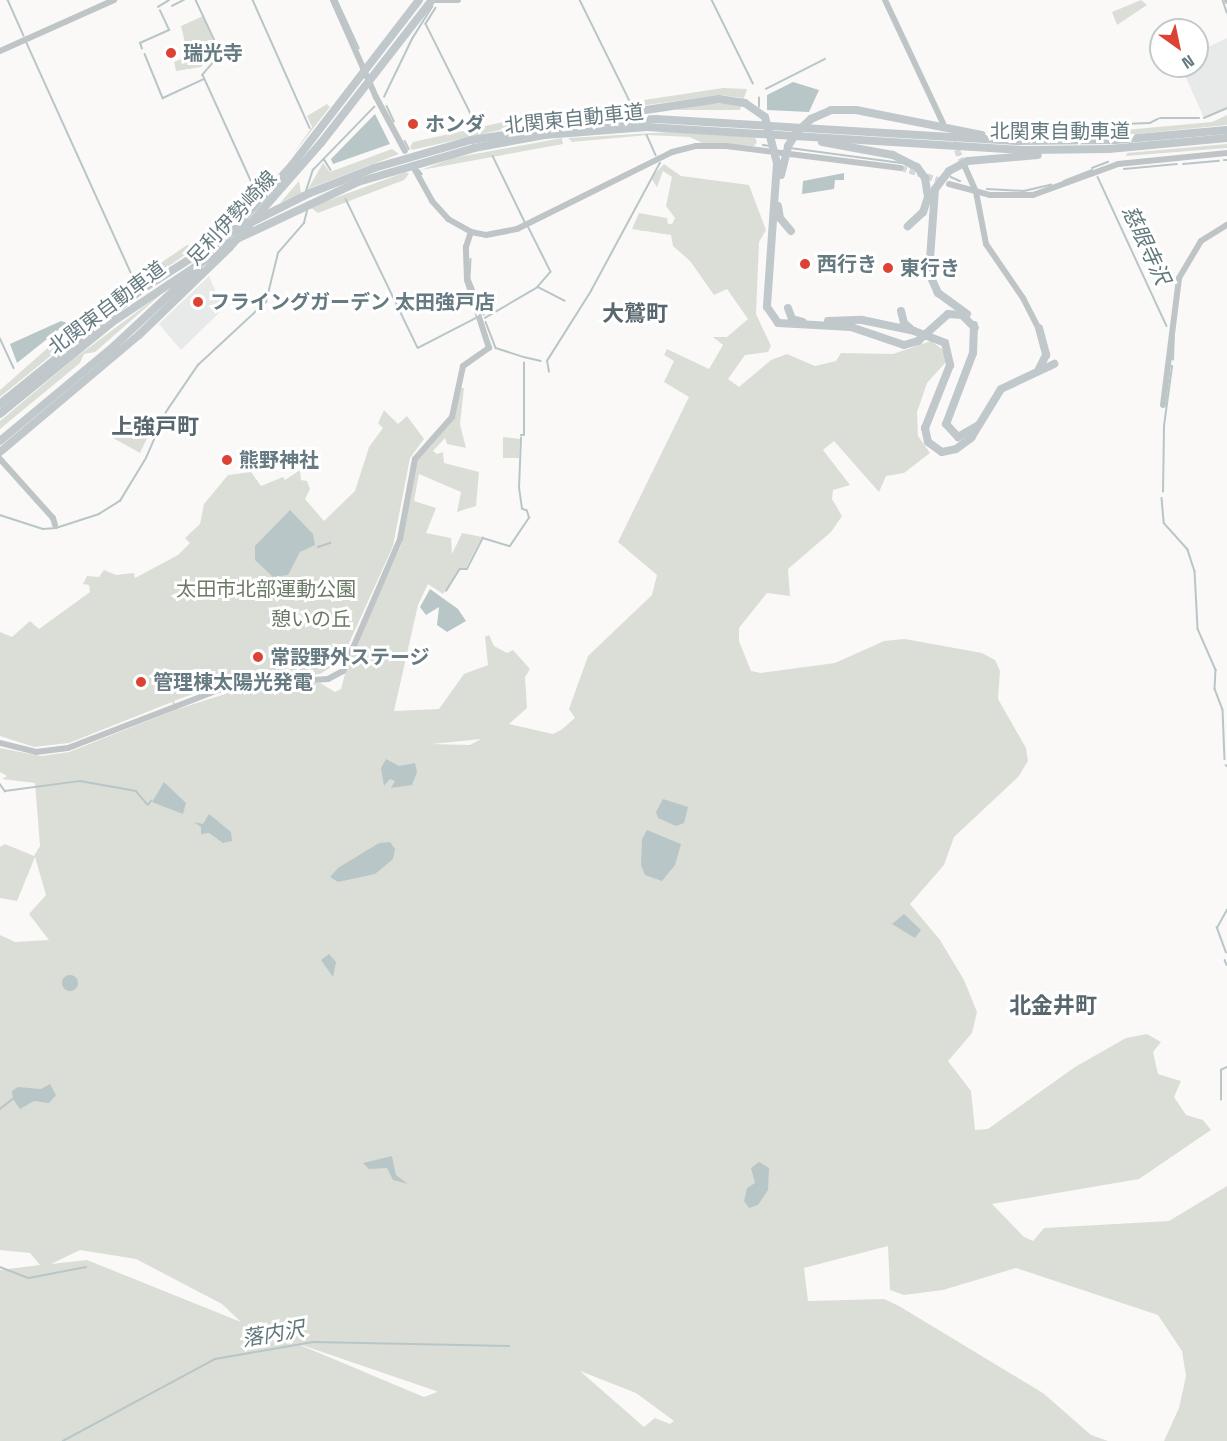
<!DOCTYPE html>
<meta charset="utf-8">
<style>
body{margin:0}
#map{position:relative;width:1227px;height:1441px;overflow:hidden;background:#faf9f8;font-family:"Space Grotesk","Noto Sans JP",sans-serif}
div>[style]{position:absolute}
[style*='--x']{left:calc(var(--x)*1px);top:calc(var(--y)*1px);width:calc(var(--w)*1px);rotate:calc(var(--a)*1deg)}
.built>*{inset:0;background:#e8e9e9}
.green>*{inset:0;background:#dbded7}
.water>*{inset:0;background:#b8c6c8}
.round{border-radius:50%}
.stream>*{height:1.5px;margin:-0.75px;padding:0 0.75px;transform-origin:0.75px;border-radius:0.75px;background:#b8c6c8}
.minor-tunnel>*{height:6px;margin-top:-3px;transform-origin:0;background:repeating-linear-gradient(90deg,#d5d9da 0 6px,transparent 0 9px)}
.minor>*{height:6px;margin:-3px;padding:0 3px;transform-origin:3px;border-radius:3px;background:#bfc5c7}
.major>*{height:8px;margin:-4px;padding:0 4px;transform-origin:4px;border-radius:4px;background:#c0c8cb}
.highway>*{height:8px;margin:-4px;padding:0 4px;transform-origin:4px;border-radius:4px;background:#c0c8cb}
.dots>*{width:16px;height:16px;translate:-50% -50%;box-sizing:border-box;border:3px solid #fff;border-radius:50%}
span{translate:-50% -50%;white-space:nowrap;text-align:center;line-height:1.15;-webkit-text-stroke:6px #fff;paint-order:stroke}
.poi-label{font-size:20px;color:#667a81;font-weight:700}
.left{translate:0 -50%;text-align:left}
.street-label{font-size:20px;color:#667a81}
.park-label{font-size:20px;color:#6b7a65}
.water-label{font-size:21px;color:#60787b;font-style:italic}
.quarter-label{font-size:22px;color:#58676d;font-weight:700}
.north{position:absolute;left:1149px;top:18px;width:60px;height:60px;box-sizing:border-box;background:#fff;border:2px solid #c2cacd;border-radius:50%;rotate:147deg;font-size:16px;font-weight:700;line-height:24px;text-align:center;color:#667a81}
.north::after{content:'';display:block;margin:auto;width:21px;height:27px;background:#dd4335;clip-path:polygon(50% 0,100% 100%,50% 72%,0 100%)}
</style>
<div id="map">
<div class="built">
<div style="clip-path:polygon(1227px 38px,1227px 108px,1204px 118px,1183px 71px,1186px 66px,1197px 66px,1197px 52px)"></div>
<div style="clip-path:polygon(209px 276px,223px 309px,181px 350px,159px 324px)"></div>
</div>
<div class="green">
<div style="clip-path:polygon(1141px 0,1147px 5px,1117px 25px,1112px 12px)"></div>
<div style="clip-path:polygon(203px 16px,217px 51px,201px 67px,176px 71px,174px 62px,188px 56px,181px 26px)"></div>
<div style="clip-path:polygon(723px 88px,747px 89px,740px 110px,674px 110px,708px 103px,740px 104px,742px 98px,721px 95px,557px 117px,559px 113px)"></div>
<div style="clip-path:polygon(327px 104px,330px 107px,293px 154px,312px 127px,307px 116px)"></div>
<div style="clip-path:polygon(549px 112px,553px 118px,412px 150px,410px 147px,413px 142px)"></div>
<div style="clip-path:polygon(1227px 115px,1227px 125px,1126px 135px,1125px 130px,1212px 122px)"></div>
<div style="clip-path:polygon(1119px 125px,1120px 135px,1039px 131px,1107px 130px)"></div>
<div style="clip-path:polygon(670px 132px,755px 137px,757px 142px,754px 146px,702px 143px,690px 137px,648px 135px,572px 142px,568px 138px)"></div>
<div style="clip-path:polygon(562px 138px,563px 144px,421px 170px,453px 158px)"></div>
<div style="clip-path:polygon(1227px 144px,1227px 148px,1126px 156px,1127px 153px)"></div>
<div style="clip-path:polygon(392px 149px,399px 154px,308px 189px,323px 163px,330px 172px)"></div>
<div style="clip-path:polygon(evenodd,664px 164px,681px 176px,749px 185px,766px 230px,759px 242px,756px 314px,771px 346px,768px 352px,745px 355px,728px 379px,739px 387px,771px 360px,787px 354px,815px 366px,836px 361px,841px 353px,893px 354px,931px 341px,946px 352px,946px 362px,927px 383px,917px 412px,918px 436px,930px 453px,904px 473px,886px 476px,879px 492px,834px 441px,823px 450px,850px 485px,833px 490px,832px 499px,842px 516px,831px 532px,788px 569px,790px 596px,767px 593px,739px 628px,739px 641px,751px 671px,761px 673px,835px 663px,884px 641px,905px 639px,982px 653px,995px 660px,1000px 671px,998px 699px,1026px 748px,1028px 761px,1019px 776px,954px 837px,944px 865px,910px 904px,940px 940px,964px 980px,977px 1012px,972px 1033px,948px 1061px,971px 1091px,975px 1130px,988px 1129px,1075px 1067px,1126px 1038px,1147px 1034px,1161px 1042px,1153px 1052px,1158px 1074px,1181px 1081px,1174px 1097px,1186px 1115px,1203px 1120px,1211px 1130px,1139px 1179px,992px 1204px,1024px 1237px,1033px 1241px,1044px 1228px,1169px 1221px,1227px 1186px,1227px 1441px,1164px 1441px,1179px 1408px,1186px 1376px,1182px 1351px,1158px 1315px,1016px 1268px,943px 1290px,904px 1295px,890px 1290px,888px 1246px,804px 1268px,808px 1301px,884px 1299px,899px 1306px,1043px 1393px,1091px 1435px,1108px 1441px,0 1441px,0 1270px,40px 1265px,30px 1253px,0 1250px,0 935px,15px 942px,49px 940px,29px 914px,46px 895px,35px 857px,17px 901px,0 898px,0 847px,5px 844px,34px 856px,40px 846px,35px 783px,2px 779px,7px 776px,0 772px,0 748px,41px 756px,69px 752px,175px 710px,172px 702px,69px 743px,34px 747px,0 736px,0 632px,12px 637px,30px 621px,39px 629px,90px 592px,89px 585px,83px 584px,87px 576px,99px 577px,104px 570px,116px 575px,134px 573px,135px 578px,178px 555px,190px 543px,185px 538px,200px 524px,204px 504px,228px 475px,251px 472px,261px 486px,283px 477px,285px 480px,300px 470px,301px 480px,307px 481px,310px 489px,305px 499px,324px 521px,355px 491px,369px 447px,383px 428px,378px 423px,384px 410px,398px 424px,407px 416px,424px 439px,410px 458px,393px 546px,341px 661px,320px 674px,231px 680px,174px 701px,178px 709px,244px 688px,320px 683px,335px 692px,341px 689px,347px 666px,402px 543px,414px 466px,423px 448px,447px 427px,455px 414px,458px 388px,464px 388px,460px 424px,466px 448px,447px 444px,445px 438px,433px 451px,437px 454px,443px 452px,444px 463px,479px 472px,476px 506px,457px 512px,461px 492px,419px 474px,414px 501px,436px 508px,426px 533px,451px 538px,452px 554px,462px 533px,482px 537px,466px 568px,460px 568px,443px 594px,428px 584px,418px 605px,394px 711px,439px 709px,464px 674px,488px 665px,485px 637px,489px 635px,494px 646px,507px 653px,513px 650px,530px 669px,525px 677px,527px 708px,509px 724px,553px 734px,561px 730px,575px 718px,569px 709px,588px 656px,652px 595px,657px 575px,618px 542px,689px 397px,664px 382px,674px 361px,664px 355px,667px 349px,709px 369px,723px 345px,713px 337px,727px 337px,748px 319px,727px 289px,714px 295px,690px 261px,673px 246px,671px 235px,632px 229px,639px 213px,667px 218px,668px 224px,672px 224px,675px 218px,666px 206px,672px 177px,663px 171px,657px 187px,651px 178px,664px 164px,481px 739px,470px 745px,432px 744px,481px 739px,664px 164px,80px 1250px,136px 1259px,222px 1304px,241px 1322px,87px 1260px,51px 1264px,80px 1250px,664px 164px,293px 1342px,436px 1391px,437px 1392px,424px 1397px,293px 1342px,664px 164px,580px 1371px,636px 1393px,674px 1421px,670px 1424px,655px 1418px,644px 1427px,580px 1371px)"></div>
<div style="clip-path:polygon(406px 172px,409px 174px,404px 180px,318px 213px,310px 207px)"></div>
<div style="clip-path:polygon(299px 181px,301px 193px,280px 203px)"></div>
<div style="clip-path:polygon(187px 245px,195px 248px,117px 302px,0 397px,0 390px,67px 331px,79px 327px,83px 319px,111px 297px)"></div>
<div style="clip-path:polygon(166px 290px,95px 352px,84px 354px,80px 363px,0 429px,0 421px,75px 358px)"></div>
<div style="clip-path:polygon(137px 419px,150px 432px,140px 453px,113px 438px)"></div>
<div style="clip-path:polygon(503px 437px,520px 439px,519px 458px,503px 458px)"></div>
</div>
<div class="water">
<div style="clip-path:polygon(793px 82px,819px 90px,809px 112px,767px 110px,767px 95px)"></div>
<div style="clip-path:polygon(375px 114px,390px 144px,333px 164px,331px 159px)"></div>
<div style="clip-path:polygon(844px 173px,844px 180px,835px 180px,834px 189px,802px 194px,803px 181px)"></div>
<div style="clip-path:polygon(61px 321px,67px 323px,17px 363px,10px 344px)"></div>
<div style="clip-path:polygon(290px 510px,313px 534px,315px 545px,300px 552px,288px 575px,273px 577px,255px 560px,255px 546px)"></div>
<div style="clip-path:polygon(430px 589px,458px 609px,466px 621px,447px 632px,437px 625px,439px 607px,426px 615px,420px 607px)"></div>
<div style="clip-path:polygon(386px 759px,399px 766px,415px 763px,417px 772px,412px 785px,391px 788px,395px 781px,390px 779px,384px 786px,381px 768px)"></div>
<div style="clip-path:polygon(164px 782px,186px 803px,183px 814px,152px 802px)"></div>
<div style="clip-path:polygon(663px 799px,688px 807px,684px 823px,676px 826px,658px 818px,656px 812px)"></div>
<div style="clip-path:polygon(209px 814px,231px 832px,232px 841px,223px 843px,209px 833px,201px 834px,201px 827px,194px 822px,203px 824px)"></div>
<div style="clip-path:polygon(647px 830px,681px 844px,675px 865px,662px 881px,645px 875px,641px 865px,642px 839px)"></div>
<div style="clip-path:polygon(390px 842px,395px 849px,393px 859px,375px 874px,338px 882px,330px 877px,338px 868px,379px 843px)"></div>
<div style="clip-path:polygon(904px 914px,921px 930px,915px 938px,892px 924px)"></div>
<div style="clip-path:polygon(329px 954px,336px 962px,333px 977px,321px 960px)"></div>
<div class="round" style="left:62px;top:975px;width:16px;height:16px"></div>
<div style="clip-path:polygon(50px 1084px,56px 1095px,49px 1103px,34px 1101px,20px 1109px,13px 1099px,12px 1091px,18px 1087px,41px 1089px)"></div>
<div style="clip-path:polygon(392px 1156px,396px 1175px,408px 1184px,393px 1180px,387px 1168px,369px 1169px,363px 1163px)"></div>
<div style="clip-path:polygon(759px 1162px,769px 1168px,768px 1190px,758px 1205px,749px 1208px,744px 1201px,747px 1188px,755px 1183px,751px 1168px)"></div>
</div>
<div class="stream">
<div style="--x:8;--y:0;--w:39;--a:66"></div>
<div style="--x:196;--y:0;--w:60;--a:65.2"></div>
<div style="--x:221;--y:54;--w:28;--a:131"></div>
<div style="--x:203;--y:75;--w:123;--a:65.5"></div>
<div style="--x:253;--y:0;--w:140;--a:66"></div>
<div style="--x:337;--y:0;--w:53;--a:65.4"></div>
<div style="--x:580;--y:0;--w:113;--a:63.7"></div>
<div style="--x:712;--y:0;--w:93;--a:63.7"></div>
<div style="--x:1223;--y:0;--w:13;--a:72"></div>
<div style="--x:172;--y:6;--w:13;--a:-27"></div>
<div style="--x:158;--y:7;--w:13;--a:-32"></div>
<div style="--x:436;--y:8;--w:19;--a:122"></div>
<div style="--x:426;--y:24;--w:114;--a:63.4"></div>
<div style="--x:26;--y:41;--w:254;--a:65.6"></div>
<div style="--x:142;--y:49;--w:6;--a:-108"></div>
<div style="--x:140;--y:43;--w:32;--a:-24"></div>
<div style="--x:169;--y:30;--w:21;--a:-115"></div>
<div style="--x:145;--y:54;--w:48;--a:67.8"></div>
<div style="--x:163;--y:98;--w:45;--a:-24.9"></div>
<div style="--x:766;--y:89;--w:66;--a:-27"></div>
<div style="--x:384;--y:97;--w:64;--a:-64.2"></div>
<div style="--x:412;--y:39;--w:38;--a:-58"></div>
<div style="--x:387;--y:106;--w:17;--a:65"></div>
<div style="--x:759;--y:107;--w:9;--a:-90"></div>
<div style="--x:1160;--y:118;--w:39;--a:0"></div>
<div style="--x:1204;--y:118;--w:25;--a:-23"></div>
<div style="--x:1122;--y:124;--w:28;--a:-2"></div>
<div style="--x:1150;--y:123;--w:9;--a:-27"></div>
<div style="--x:1108;--y:130;--w:12;--a:-24"></div>
<div style="--x:647;--y:135;--w:22;--a:66"></div>
<div style="--x:405;--y:141;--w:9;--a:63"></div>
<div style="--x:763;--y:145;--w:7;--a:8"></div>
<div style="--x:790;--y:148;--w:112;--a:7.7"></div>
<div style="--x:493;--y:156;--w:73;--a:64.1"></div>
<div style="--x:324;--y:159;--w:13;--a:58"></div>
<div style="--x:1224;--y:160;--w:3;--a:0"></div>
<div style="--x:1183;--y:164;--w:36;--a:-5"></div>
<div style="--x:1092;--y:168;--w:17;--a:-21"></div>
<div style="--x:1124;--y:169;--w:53;--a:-5.4"></div>
<div style="--x:419;--y:170;--w:5;--a:53"></div>
<div style="--x:951;--y:177;--w:10;--a:24"></div>
<div style="--x:1098;--y:177;--w:164;--a:65.2"></div>
<div style="--x:1064;--y:181;--w:30;--a:-21"></div>
<div style="--x:987;--y:189;--w:37;--a:3"></div>
<div style="--x:1024;--y:191;--w:28;--a:-13"></div>
<div style="--x:306;--y:191;--w:22;--a:-72"></div>
<div style="--x:313;--y:170;--w:88;--a:-45.9"></div>
<div style="--x:346;--y:199;--w:165;--a:64.2"></div>
<div style="--x:418;--y:348;--w:65;--a:-27.3"></div>
<div style="--x:528;--y:226;--w:51;--a:63.4"></div>
<div style="--x:551;--y:272;--w:20;--a:131"></div>
<div style="--x:471;--y:259;--w:20;--a:93"></div>
<div style="--x:470;--y:279;--w:38;--a:68"></div>
<div style="--x:485;--y:318;--w:61;--a:-30.3"></div>
<div style="--x:538;--y:287;--w:30;--a:27"></div>
<div style="--x:486;--y:322;--w:28;--a:69"></div>
<div style="--x:496;--y:348;--w:29;--a:18"></div>
<div style="--x:0;--y:338;--w:33;--a:65"></div>
<div style="--x:524;--y:357;--w:17;--a:13"></div>
<div style="--x:1173;--y:360;--w:23;--a:-88"></div>
<div style="--x:549;--y:372;--w:11;--a:-100"></div>
<div style="--x:547;--y:361;--w:83;--a:-57.8"></div>
<div style="--x:591;--y:291;--w:145;--a:-61.7"></div>
<div style="--x:521;--y:435;--w:3;--a:0"></div>
<div style="--x:524;--y:435;--w:72;--a:-90"></div>
<div style="--x:1163;--y:492;--w:66;--a:-89.1"></div>
<div style="--x:1164;--y:426;--w:60;--a:-82.3"></div>
<div style="--x:1162;--y:498;--w:25;--a:85"></div>
<div style="--x:1164;--y:523;--w:36;--a:48"></div>
<div style="--x:1188;--y:550;--w:22;--a:72"></div>
<div style="--x:1195;--y:571;--w:58;--a:87"></div>
<div style="--x:1198;--y:629;--w:45;--a:66.3"></div>
<div style="--x:1216;--y:670;--w:19;--a:93"></div>
<div style="--x:1215;--y:689;--w:22;--a:69"></div>
<div style="--x:1223;--y:710;--w:49;--a:87.7"></div>
<div style="--x:0;--y:515;--w:45;--a:18"></div>
<div style="--x:43;--y:529;--w:13;--a:-4"></div>
<div style="--x:56;--y:528;--w:45;--a:-18"></div>
<div style="--x:99;--y:514;--w:25;--a:-32"></div>
<div style="--x:120;--y:501;--w:50;--a:-58.8"></div>
<div style="--x:146;--y:458;--w:50;--a:-66.5"></div>
<div style="--x:166;--y:412;--w:57;--a:-55.8"></div>
<div style="--x:198;--y:365;--w:93;--a:-42.8"></div>
<div style="--x:266;--y:302;--w:50;--a:-76.2"></div>
<div style="--x:278;--y:253;--w:40;--a:-49"></div>
<div style="--x:304;--y:223;--w:12;--a:-76"></div>
<div style="--x:318;--y:547;--w:13;--a:-18"></div>
<div style="--x:446;--y:591;--w:26;--a:-58"></div>
<div style="--x:460;--y:569;--w:7;--a:0"></div>
<div style="--x:467;--y:569;--w:35;--a:-63"></div>
<div style="--x:483;--y:538;--w:28;--a:17"></div>
<div style="--x:510;--y:546;--w:34;--a:-56"></div>
<div style="--x:529;--y:518;--w:7;--a:-106"></div>
<div style="--x:527;--y:511;--w:5;--a:-158"></div>
<div style="--x:522;--y:509;--w:21;--a:-98"></div>
<div style="--x:519;--y:488;--w:50;--a:-87.7"></div>
<div style="--x:1226;--y:765;--w:1;--a:45"></div>
<div style="--x:0;--y:784;--w:9;--a:54"></div>
<div style="--x:5;--y:791;--w:76;--a:-7.6"></div>
<div style="--x:80;--y:781;--w:57;--a:10.1"></div>
<div style="--x:136;--y:791;--w:18;--a:49"></div>
<div style="--x:148;--y:805;--w:5;--a:-53"></div>
<div style="--x:1226;--y:953;--w:27;--a:-110"></div>
<div style="--x:1217;--y:928;--w:21;--a:-61"></div>
<div style="--x:1225;--y:960;--w:5;--a:68"></div>
<div style="--x:1221;--y:1100;--w:30;--a:-90"></div>
<div style="--x:1221;--y:1070;--w:7;--a:-27"></div>
<div style="--x:0;--y:1109;--w:16;--a:-38"></div>
<div style="--x:0;--y:1267;--w:31;--a:21"></div>
<div style="--x:29;--y:1278;--w:58;--a:-10.9"></div>
<div style="--x:63;--y:1441;--w:173;--a:-28.3"></div>
<div style="--x:215;--y:1359;--w:99;--a:-9.8"></div>
<div style="--x:313;--y:1342;--w:196;--a:1.2"></div>
</div>
<div class="minor-tunnel">
<div style="--x:953;--y:142;--w:26;--a:65"></div>
<div style="--x:901;--y:168;--w:45;--a:18"></div>
</div>
<div class="minor">
<div style="--x:333;--y:0;--w:106;--a:66.1"></div>
<div style="--x:376;--y:97;--w:61;--a:61.8"></div>
<div style="--x:433;--y:0;--w:25;--a:0"></div>
<div style="--x:885;--y:0;--w:136;--a:64.8"></div>
<div style="--x:1227;--y:0;--w:1;--a:90"></div>
<div style="--x:0;--y:51;--w:125;--a:-24.1"></div>
<div style="--x:965;--y:167;--w:27;--a:66"></div>
<div style="--x:976;--y:192;--w:53;--a:79.1"></div>
<div style="--x:986;--y:244;--w:65;--a:55.6"></div>
<div style="--x:1023;--y:298;--w:37;--a:63"></div>
<div style="--x:415;--y:170;--w:35;--a:61"></div>
<div style="--x:432;--y:201;--w:24;--a:48"></div>
<div style="--x:448;--y:219;--w:26;--a:29"></div>
<div style="--x:471;--y:232;--w:15;--a:11"></div>
<div style="--x:486;--y:235;--w:32;--a:-11"></div>
<div style="--x:517;--y:229;--w:173;--a:-26.4"></div>
<div style="--x:672;--y:152;--w:25;--a:-14"></div>
<div style="--x:696;--y:146;--w:30;--a:0"></div>
<div style="--x:726;--y:146;--w:176;--a:7.2"></div>
<div style="--x:949;--y:184;--w:42;--a:15"></div>
<div style="--x:990;--y:195;--w:43;--a:0"></div>
<div style="--x:1033;--y:195;--w:90;--a:-20"></div>
<div style="--x:1118;--y:164;--w:110;--a:-5.8"></div>
<div style="--x:1163;--y:405;--w:128;--a:-82.8"></div>
<div style="--x:1179;--y:278;--w:43;--a:-59.3"></div>
<div style="--x:1201;--y:241;--w:31;--a:-32"></div>
<div style="--x:0;--y:459;--w:79;--a:48.1"></div>
<div style="--x:53;--y:518;--w:7;--a:74"></div>
<div style="--x:0;--y:743;--w:37;--a:14"></div>
<div style="--x:36;--y:752;--w:32;--a:-7"></div>
<div style="--x:68;--y:748;--w:173;--a:-21.1"></div>
<div style="--x:229;--y:686;--w:99;--a:-4"></div>
<div style="--x:328;--y:679;--w:17;--a:-28"></div>
<div style="--x:343;--y:671;--w:144;--a:-66.6"></div>
<div style="--x:400;--y:539;--w:81;--a:-79.4"></div>
<div style="--x:415;--y:459;--w:56;--a:-48.6"></div>
<div style="--x:452;--y:417;--w:52;--a:-77.8"></div>
<div style="--x:463;--y:366;--w:32;--a:-35"></div>
<div style="--x:489;--y:348;--w:71;--a:-107.9"></div>
<div style="--x:467;--y:280;--w:33;--a:-92"></div>
<div style="--x:466;--y:247;--w:16;--a:-72"></div>
</div>
<div class="major">
<div style="--x:212;--y:253;--w:119;--a:-47.7"></div>
<div style="--x:292;--y:165;--w:208;--a:-52.4"></div>
<div style="--x:0;--y:441;--w:148;--a:-39.8"></div>
<div style="--x:114;--y:346;--w:115;--a:-42.9"></div>
<div style="--x:0;--y:452;--w:182;--a:-40.1"></div>
<div style="--x:139;--y:335;--w:125;--a:-44"></div>
<div style="--x:229;--y:248;--w:140;--a:-48.8"></div>
<div style="--x:321;--y:143;--w:181;--a:-52.2"></div>
</div>
<div class="highway">
<div style="--x:606;--y:116;--w:114;--a:-8.6"></div>
<div style="--x:719;--y:99;--w:26;--a:9"></div>
<div style="--x:745;--y:103;--w:24;--a:35"></div>
<div style="--x:765;--y:117;--w:48;--a:75.4"></div>
<div style="--x:777;--y:163;--w:144;--a:94"></div>
<div style="--x:767;--y:307;--w:19;--a:55"></div>
<div style="--x:778;--y:323;--w:73;--a:3.1"></div>
<div style="--x:851;--y:327;--w:56;--a:18.8"></div>
<div style="--x:904;--y:345;--w:15;--a:-16"></div>
<div style="--x:918;--y:341;--w:40;--a:-42"></div>
<div style="--x:948;--y:314;--w:14;--a:4"></div>
<div style="--x:962;--y:315;--w:18;--a:45"></div>
<div style="--x:822;--y:142;--w:72;--a:10.4"></div>
<div style="--x:893;--y:155;--w:27;--a:27"></div>
<div style="--x:917;--y:167;--w:14;--a:54"></div>
<div style="--x:925;--y:178;--w:19;--a:81"></div>
<div style="--x:928;--y:197;--w:16;--a:108"></div>
<div style="--x:923;--y:212;--w:21;--a:137"></div>
<div style="--x:781;--y:175;--w:30;--a:-76"></div>
<div style="--x:788;--y:146;--w:17;--a:-57"></div>
<div style="--x:797;--y:132;--w:19;--a:-43"></div>
<div style="--x:811;--y:119;--w:22;--a:-24"></div>
<div style="--x:831;--y:110;--w:25;--a:0"></div>
<div style="--x:856;--y:110;--w:128;--a:11.2"></div>
<div style="--x:778;--y:206;--w:12;--a:81"></div>
<div style="--x:780;--y:218;--w:17;--a:50"></div>
<div style="--x:788;--y:308;--w:12;--a:70"></div>
<div style="--x:792;--y:319;--w:11;--a:15"></div>
<div style="--x:901;--y:311;--w:12;--a:76"></div>
<div style="--x:904;--y:323;--w:9;--a:41"></div>
<div style="--x:967;--y:314;--w:36;--a:-144"></div>
<div style="--x:938;--y:293;--w:22;--a:-114"></div>
<div style="--x:929;--y:273;--w:84;--a:-85.9"></div>
<div style="--x:935;--y:189;--w:23;--a:-52"></div>
<div style="--x:949;--y:171;--w:21;--a:-28"></div>
<div style="--x:968;--y:161;--w:70;--a:-4.9"></div>
<div style="--x:828;--y:321;--w:34;--a:-2"></div>
<div style="--x:862;--y:320;--w:53;--a:11.9"></div>
<div style="--x:914;--y:331;--w:33;--a:21"></div>
<div style="--x:945;--y:343;--w:23;--a:77"></div>
<div style="--x:950;--y:365;--w:68;--a:111.6"></div>
<div style="--x:925;--y:428;--w:14;--a:78"></div>
<div style="--x:928;--y:442;--w:17;--a:36"></div>
<div style="--x:942;--y:452;--w:14;--a:-12"></div>
<div style="--x:956;--y:449;--w:19;--a:-36"></div>
<div style="--x:971;--y:438;--w:57;--a:-58.5"></div>
<div style="--x:1001;--y:389;--w:59;--a:-25.3"></div>
<div style="--x:974;--y:325;--w:28;--a:92"></div>
<div style="--x:973;--y:353;--w:76;--a:110.8"></div>
<div style="--x:946;--y:424;--w:18;--a:47"></div>
<div style="--x:958;--y:437;--w:24;--a:-30"></div>
<div style="--x:1039;--y:328;--w:28;--a:75"></div>
<div style="--x:1046;--y:355;--w:16;--a:117"></div>
<div style="--x:0;--y:404;--w:181;--a:-39"></div>
<div style="--x:141;--y:290;--w:110;--a:-32.4"></div>
<div style="--x:234;--y:231;--w:85;--a:-26.6"></div>
<div style="--x:310;--y:193;--w:69;--a:-21.3"></div>
<div style="--x:374;--y:168;--w:101;--a:-16.1"></div>
<div style="--x:471;--y:140;--w:104;--a:-8.8"></div>
<div style="--x:574;--y:124;--w:82;--a:-3.5"></div>
<div style="--x:656;--y:119;--w:361;--a:3.5"></div>
<div style="--x:1016;--y:141;--w:99;--a:-0.6"></div>
<div style="--x:1115;--y:140;--w:112;--a:-5.1"></div>
<div style="--x:0;--y:414;--w:144;--a:-39.3"></div>
<div style="--x:111;--y:323;--w:151;--a:-33.7"></div>
<div style="--x:237;--y:239;--w:134;--a:-25.2"></div>
<div style="--x:358;--y:182;--w:121;--a:-16.3"></div>
<div style="--x:474;--y:148;--w:72;--a:-10.4"></div>
<div style="--x:545;--y:135;--w:102;--a:-4.5"></div>
<div style="--x:647;--y:127;--w:380;--a:3.5"></div>
<div style="--x:1026;--y:150;--w:83;--a:-0.7"></div>
<div style="--x:1109;--y:149;--w:119;--a:-5.3"></div>
</div>
<div class="dots">
<div style="left:171px;top:53px;background:#dd4335"></div>
<div style="left:413px;top:124px;background:#dd4335"></div>
<div style="left:805px;top:264px;background:#dd4335"></div>
<div style="left:888px;top:268px;background:#dd4335"></div>
<div style="left:198px;top:302px;background:#dd4335"></div>
<div style="left:227px;top:460px;background:#dd4335"></div>
<div style="left:258px;top:657px;background:#dd4335"></div>
<div style="left:141px;top:682px;background:#dd4335"></div>
</div>
<div class="poi-label">
<span class="left" style="left:183px;top:53px">瑞光寺</span>
<span class="left" style="left:425px;top:124px">ホンダ</span>
<span class="left" style="left:817px;top:264px">西行き</span>
<span class="left" style="left:900px;top:268px">東行き</span>
<span class="left" style="left:210px;top:302px">フライングガーデン 太田強戸店</span>
<span class="left" style="left:239px;top:460px">熊野神社</span>
<span class="left" style="left:270px;top:657px">常設野外ステージ</span>
<span class="left" style="left:153px;top:682px">管理棟太陽光発電</span>
</div>
<div class="street-label">
<span style="left:574px;top:119px;rotate:-6deg">北関東自動車道</span>
<span style="left:1060px;top:131px">北関東自動車道</span>
<span style="left:232px;top:218px;rotate:-47deg">足利伊勢崎線</span>
<span style="left:107px;top:308px;rotate:-37deg">北関東自動車道</span>
</div>
<div class="park-label">
<span style="left:266px;top:589px">太田市北部運動公園</span>
<span style="left:311px;top:619px">憩いの丘</span>
</div>
<div class="water-label">
<span style="left:1146px;top:245px;rotate:65deg">慈眼寺沢</span>
<span style="left:273px;top:1334px;rotate:-10deg">落内沢</span>
</div>
<div class="quarter-label">
<span style="left:635px;top:314px">大鷲町</span>
<span style="left:155px;top:427px">上強戸町</span>
<span style="left:1053px;top:1006px">北金井町</span>
</div>
<div class="north">N</div>
</div>
